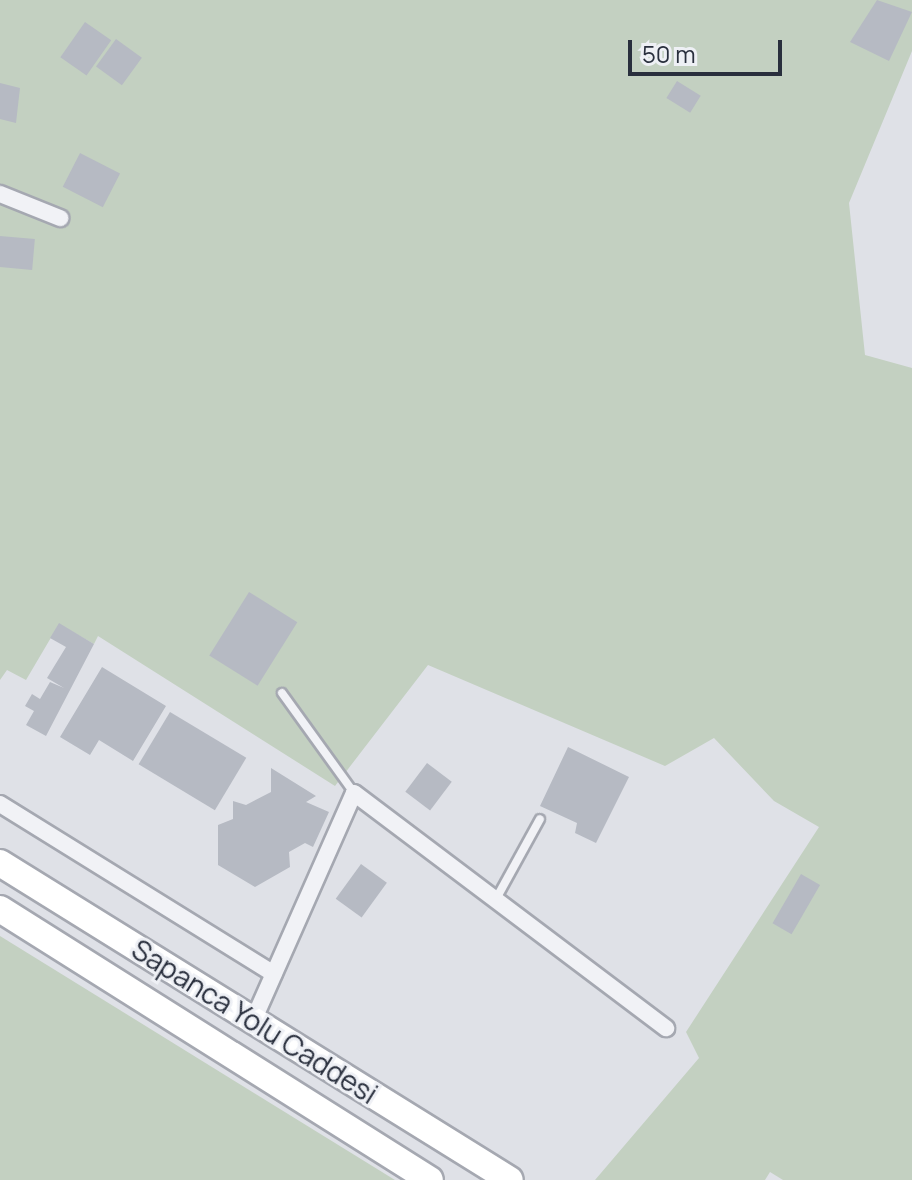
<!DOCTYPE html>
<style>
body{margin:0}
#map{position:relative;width:912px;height:1180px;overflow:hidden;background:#dfe1e7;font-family:Manrope,sans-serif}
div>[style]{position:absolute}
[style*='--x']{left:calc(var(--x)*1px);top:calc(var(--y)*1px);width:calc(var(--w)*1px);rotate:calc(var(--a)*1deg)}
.green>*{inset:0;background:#c3d0c1}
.building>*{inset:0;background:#b6bac3;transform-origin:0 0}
.roads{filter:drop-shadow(2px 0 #a5a8b1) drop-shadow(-2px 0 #a5a8b1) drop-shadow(0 2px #a5a8b1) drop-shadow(0 -2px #a5a8b1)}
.service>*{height:8px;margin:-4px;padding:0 4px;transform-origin:4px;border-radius:4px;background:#f1f2f6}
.minor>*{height:16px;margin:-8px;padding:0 8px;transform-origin:8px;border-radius:8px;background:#f1f2f6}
.trunk>*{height:26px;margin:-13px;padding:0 13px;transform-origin:13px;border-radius:13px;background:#fff}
span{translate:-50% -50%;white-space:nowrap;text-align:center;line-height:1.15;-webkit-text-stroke:6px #eef0f5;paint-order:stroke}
.street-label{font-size:28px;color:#292f3d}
.scale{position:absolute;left:628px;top:40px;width:154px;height:36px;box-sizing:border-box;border:4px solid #292f3d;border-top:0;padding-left:10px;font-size:24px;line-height:28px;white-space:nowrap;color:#292f3d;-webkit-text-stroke:6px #eef0f5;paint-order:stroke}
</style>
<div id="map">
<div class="green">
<div style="clip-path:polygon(0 0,912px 0,912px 51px,849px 203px,865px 355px,912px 368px,912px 1180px,783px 1180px,770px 1172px,765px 1180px,595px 1180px,699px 1058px,686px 1032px,819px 827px,774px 801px,714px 738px,665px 766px,428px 665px,335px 786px,98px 636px,94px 644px,59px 624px,26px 680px,7px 670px,0 680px)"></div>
<div style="clip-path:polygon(0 936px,395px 1180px,0 1180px)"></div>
</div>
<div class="building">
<div style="clip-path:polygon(877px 0,912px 12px,889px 61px,850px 42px)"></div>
<div style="left:85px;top:22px;width:32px;height:43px;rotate:35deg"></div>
<div style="left:116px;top:39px;width:32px;height:34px;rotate:36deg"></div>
<div style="left:677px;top:81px;width:28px;height:20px;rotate:32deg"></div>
<div style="clip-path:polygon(0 83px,20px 88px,16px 123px,0 119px)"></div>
<div style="left:80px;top:153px;width:45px;height:38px;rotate:27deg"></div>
<div style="left:0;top:236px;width:35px;height:31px;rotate:5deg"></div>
<div style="left:249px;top:592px;width:57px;height:75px;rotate:32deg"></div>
<div style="clip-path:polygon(59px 623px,94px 644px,46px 736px,26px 725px,34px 711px,25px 706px,32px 694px,40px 699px,50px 682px,64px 688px,47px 678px,66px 647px,50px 638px)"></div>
<div style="clip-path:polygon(102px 667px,166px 706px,133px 761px,99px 740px,90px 755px,60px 737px)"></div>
<div style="left:170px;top:712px;width:89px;height:61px;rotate:31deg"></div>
<div style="clip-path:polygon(568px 747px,629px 777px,596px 843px,575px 833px,577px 823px,540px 806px)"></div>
<div style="left:427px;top:763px;width:31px;height:36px;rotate:37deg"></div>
<div style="clip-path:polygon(271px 768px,316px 796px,306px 802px,329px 812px,313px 847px,305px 843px,289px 852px,290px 867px,255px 887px,218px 865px,218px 825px,233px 819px,233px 801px,246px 805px,271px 792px)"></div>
<div style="left:361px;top:864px;width:32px;height:43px;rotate:36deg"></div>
<div style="left:801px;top:874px;width:22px;height:57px;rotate:30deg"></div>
</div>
<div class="roads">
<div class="service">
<div style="--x:282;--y:693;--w:123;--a:54.2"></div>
<div style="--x:496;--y:899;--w:91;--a:-61.2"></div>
</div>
<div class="minor">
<div style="--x:0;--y:194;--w:65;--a:21.8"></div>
<div style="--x:0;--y:804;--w:322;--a:31.8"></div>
<div style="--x:253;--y:1021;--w:249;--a:-66.1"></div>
<div style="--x:354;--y:793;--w:391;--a:37"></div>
</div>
<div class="trunk">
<div style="--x:0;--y:863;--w:600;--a:31.86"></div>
<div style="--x:0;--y:909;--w:508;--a:32.22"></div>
</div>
</div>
<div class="street-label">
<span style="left:255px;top:1021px;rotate:32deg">Sapanca Yolu Caddesi</span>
</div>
<div class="scale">50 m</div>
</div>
